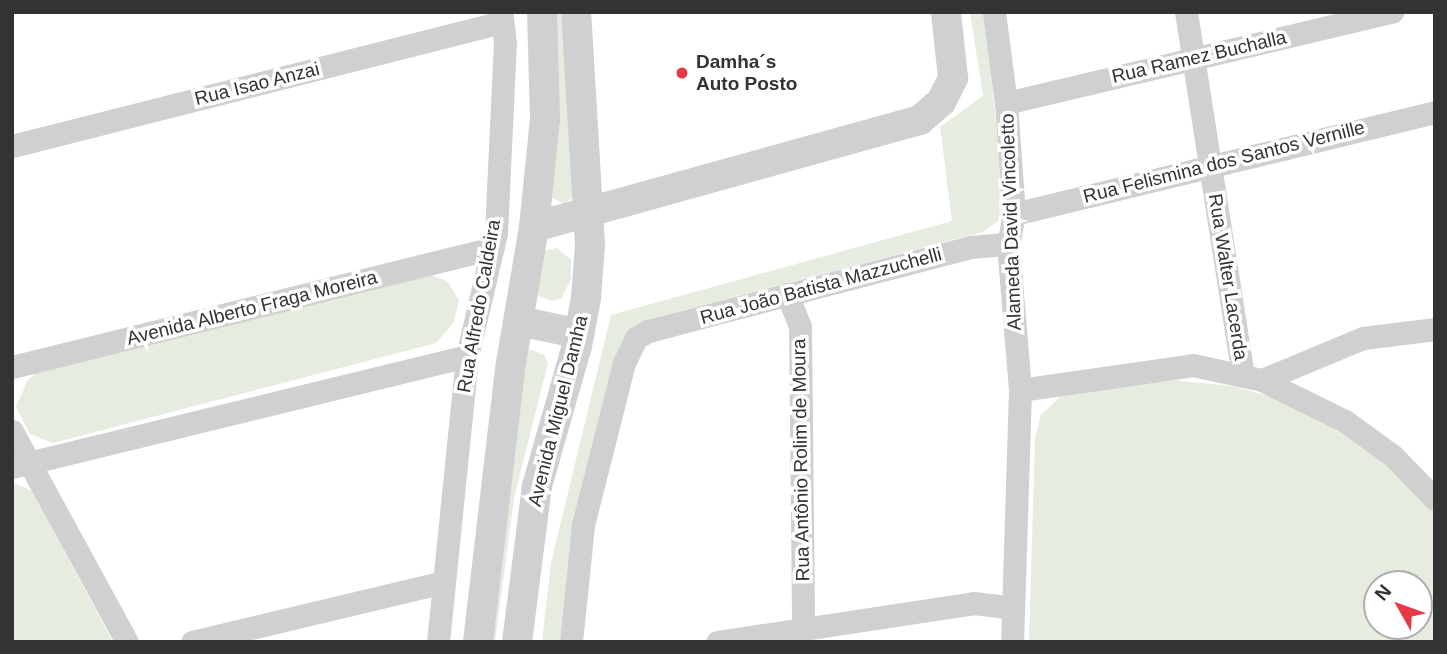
<!DOCTYPE html>
<meta charset="utf-8">
<style>
body{margin:0}
#map{position:relative;width:1447px;height:654px;overflow:hidden;background:#fff;font-family:Helvetica,sans-serif}
div>[style]{position:absolute}
[style*='--x']{left:calc(var(--x)*1px);top:calc(var(--y)*1px);width:calc(var(--w)*1px);rotate:calc(var(--a)*1deg)}
.green>*{inset:0;background:#e6ecdf}
.minor>*{height:23px;margin:-11.5px;padding:0 11.5px;transform-origin:11.5px;border-radius:11.5px;background:#d0d0d0}
.tertiary>*{height:30px;margin:-15px;padding:0 15px;transform-origin:15px;border-radius:15px;background:#d0d0d0}
.dots>*{width:19px;height:19px;translate:-50% -50%;box-sizing:border-box;border:4px solid #fff;border-radius:50%}
span{translate:-50% -50%;white-space:nowrap;text-align:center;line-height:1.15;-webkit-text-stroke:7px #fff;paint-order:stroke}
.street-label{font-size:19px;color:#333}
.poi-label{font-size:19px;color:#333;font-weight:700}
.left{translate:0 -50%;text-align:left}
.frame{position:absolute;inset:0;border:14px solid #333;pointer-events:none}
.north{position:absolute;left:1363px;top:570px;width:70px;height:70px;box-sizing:border-box;background:#fff;border:2px solid #adadad;border-radius:50%;rotate:310deg;font-size:19px;font-weight:700;line-height:28px;text-align:center;color:#333}
.north::after{content:'';display:block;margin:auto;width:24px;height:32px;background:#e63946;clip-path:polygon(50% 0,100% 100%,50% 72%,0 100%)}
</style>
<div id="map">
<div class="green">
<div style="clip-path:polygon(547px 12px,565px 12px,575px 196px,564px 204px,545px 194px)"></div>
<div style="clip-path:polygon(970px 12px,985px 12px,1004px 202px,998px 221px,983px 232px,653px 318px,639px 325px,565px 642px,542px 642px,551px 563px,611px 315px,952px 221px,940px 127px,983px 96px)"></div>
<div style="clip-path:polygon(557px 248px,571px 260px,571px 279px,561px 299px,552px 301px,534px 294px,543px 251px)"></div>
<div style="clip-path:polygon(427px 274px,447px 281px,459px 300px,454px 322px,436px 343px,53px 443px,30px 434px,16px 407px,27px 381px,39px 370px)"></div>
<div style="clip-path:polygon(524px 347px,544px 355px,548px 363px,514px 498px,495px 642px,485px 642px)"></div>
<div style="clip-path:polygon(evenodd,1160px 379px,1232px 386px,1284px 400px,1314px 414px,1376px 455px,1420px 495px,1435px 511px,1435px 642px,1029px 642px,1035px 439px,1041px 415px,1065px 392px,1160px 379px,1377px 584px,1419px 584px,1419px 626px,1377px 626px,1377px 584px)"></div>
<div style="clip-path:polygon(12px 482px,32px 491px,113px 642px,12px 642px)"></div>
</div>
<div class="minor">
<div style="--x:994;--y:12;--w:92;--a:82.5"></div>
<div style="--x:1006;--y:103;--w:111;--a:85.9"></div>
<div style="--x:1014;--y:214;--w:31;--a:101"></div>
<div style="--x:1008;--y:244;--w:146;--a:85.3"></div>
<div style="--x:1020;--y:390;--w:252;--a:91.8"></div>
<div style="--x:1186;--y:12;--w:368;--a:81.1"></div>
<div style="--x:1006;--y:103;--w:397;--a:-13.3"></div>
<div style="--x:12;--y:146;--w:505;--a:-14.2"></div>
<div style="--x:1014;--y:214;--w:433;--a:-13.6"></div>
<div style="--x:787;--y:294;--w:35;--a:68"></div>
<div style="--x:800;--y:327;--w:302;--a:89.4"></div>
<div style="--x:12;--y:367;--w:495;--a:-13.9"></div>
<div style="--x:1262;--y:380;--w:109;--a:-22.6"></div>
<div style="--x:1363;--y:338;--w:73;--a:-7.1"></div>
<div style="--x:1020;--y:390;--w:175;--a:-8.2"></div>
<div style="--x:1193;--y:365;--w:71;--a:12.3"></div>
<div style="--x:1262;--y:380;--w:93;--a:26.3"></div>
<div style="--x:1345;--y:421;--w:59;--a:36.1"></div>
<div style="--x:1393;--y:456;--w:60;--a:45.7"></div>
<div style="--x:12;--y:431;--w:240;--a:61.4"></div>
<div style="--x:12;--y:467;--w:468;--a:-13.7"></div>
<div style="--x:192;--y:642;--w:259;--a:-13.4"></div>
<div style="--x:438;--y:642;--w:287;--a:-84.2"></div>
<div style="--x:467;--y:356;--w:126;--a:-76.7"></div>
<div style="--x:496;--y:233;--w:190;--a:-87.3"></div>
<div style="--x:505;--y:43;--w:31;--a:-97"></div>
<div style="--x:571;--y:642;--w:118;--a:-84.1"></div>
<div style="--x:583;--y:525;--w:167;--a:-75.8"></div>
<div style="--x:624;--y:363;--w:28;--a:-64"></div>
<div style="--x:636;--y:338;--w:14;--a:-30"></div>
<div style="--x:648;--y:331;--w:333;--a:-14.6"></div>
<div style="--x:970;--y:247;--w:38;--a:-5"></div>
<div style="--x:717;--y:642;--w:260;--a:-8.6"></div>
<div style="--x:974;--y:603;--w:39;--a:7"></div>
</div>
<div class="tertiary">
<div style="--x:534;--y:227;--w:401;--a:-15.5"></div>
<div style="--x:920;--y:120;--w:28;--a:-41"></div>
<div style="--x:941;--y:102;--w:27;--a:-63"></div>
<div style="--x:953;--y:78;--w:66;--a:-96.1"></div>
<div style="--x:519;--y:321;--w:62;--a:12"></div>
<div style="--x:478;--y:642;--w:281;--a:-83.3"></div>
<div style="--x:511;--y:363;--w:138;--a:-80.4"></div>
<div style="--x:534;--y:227;--w:109;--a:-84.2"></div>
<div style="--x:545;--y:119;--w:107;--a:-91.6"></div>
<div style="--x:517;--y:642;--w:157;--a:-82.7"></div>
<div style="--x:537;--y:486;--w:146;--a:-74.1"></div>
<div style="--x:577;--y:346;--w:49;--a:-79.4"></div>
<div style="--x:586;--y:298;--w:53;--a:-85.7"></div>
<div style="--x:590;--y:245;--w:233;--a:-93.4"></div>
</div>
<div class="dots">
<div style="left:682px;top:73px;background:#e63946"></div>
</div>
<div class="street-label">
<span style="left:1199px;top:57px;rotate:-13deg">Rua Ramez Buchalla</span>
<span style="left:257px;top:84px;rotate:-14deg">Rua Isao Anzai</span>
<span style="left:1224px;top:162px;rotate:-14deg">Rua Felismina dos Santos Vernille</span>
<span style="left:1011px;top:222px;rotate:-92deg">Alameda David Vincoletto</span>
<span style="left:1228px;top:277px;rotate:81deg">Rua Walter Lacerda</span>
<span style="left:821px;top:286px;rotate:-15deg">Rua João Batista Mazzuchelli</span>
<span style="left:479px;top:306px;rotate:-80deg">Rua Alfredo Caldeira</span>
<span style="left:252px;top:308px;rotate:-14deg">Avenida Alberto Fraga Moreira</span>
<span style="left:558px;top:411px;rotate:-76deg">Avenida Miguel Damha</span>
<span style="left:801px;top:460px;rotate:-91deg">Rua Antônio Rolim de Moura</span>
</div>
<div class="poi-label">
<span class="left" style="left:696px;top:73px">Damha´s<br>Auto Posto</span>
</div>
<div class="frame"></div>
<div class="north">N</div>
</div>
